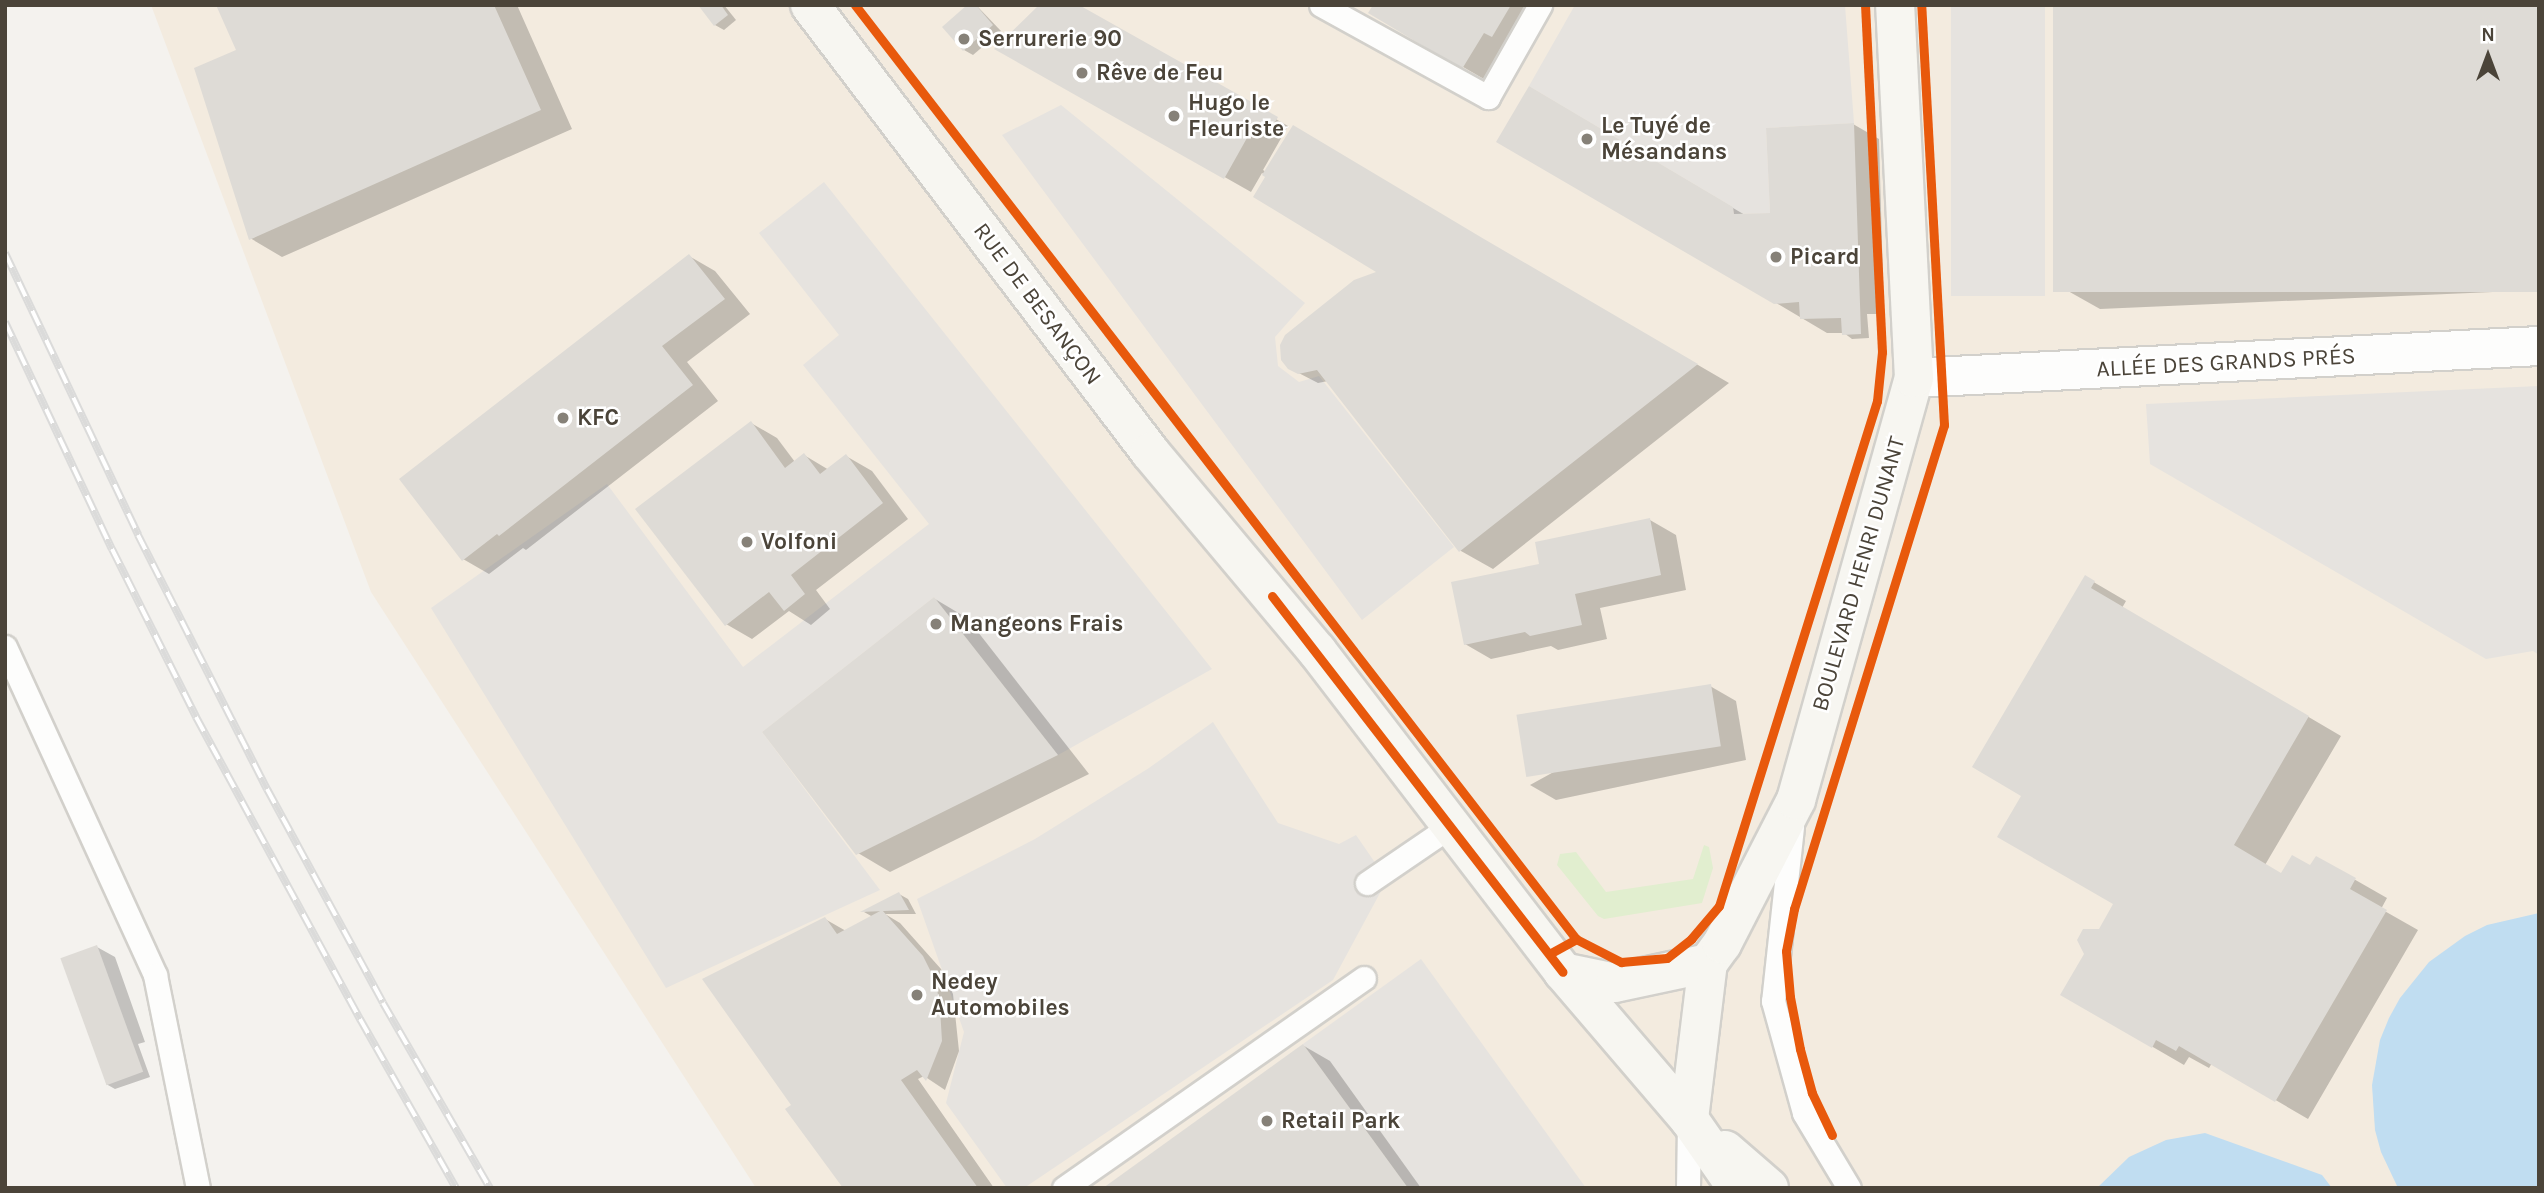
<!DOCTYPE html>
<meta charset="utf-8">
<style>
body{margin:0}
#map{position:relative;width:2544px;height:1193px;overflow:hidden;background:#f4f2ee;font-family:Karla,sans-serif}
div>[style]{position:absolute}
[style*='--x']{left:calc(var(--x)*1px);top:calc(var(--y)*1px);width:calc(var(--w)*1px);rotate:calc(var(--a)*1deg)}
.commercial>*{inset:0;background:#f3ebdf}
.green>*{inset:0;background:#e1eecf}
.parking>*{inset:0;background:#e6e3df;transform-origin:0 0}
.water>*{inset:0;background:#c0ddf1}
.shadow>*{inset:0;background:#0003}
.building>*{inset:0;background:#dedbd6;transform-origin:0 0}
.roads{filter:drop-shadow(2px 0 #d2d0cb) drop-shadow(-2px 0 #d2d0cb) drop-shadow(0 2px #d2d0cb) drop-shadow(0 -2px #d2d0cb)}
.lane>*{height:23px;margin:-11.5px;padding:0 11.5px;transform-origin:11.5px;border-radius:11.5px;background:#fdfdfc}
.street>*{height:38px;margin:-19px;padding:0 19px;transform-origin:19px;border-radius:19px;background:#fdfdfc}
.secondary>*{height:38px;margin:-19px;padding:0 19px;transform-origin:19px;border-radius:19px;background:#f7f6f1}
.rail>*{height:8px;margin-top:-4px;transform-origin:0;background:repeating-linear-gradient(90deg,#fff 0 16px,#dbdbda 0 32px);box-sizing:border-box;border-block:2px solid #dbdbda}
.cycleway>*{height:9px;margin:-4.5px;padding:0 4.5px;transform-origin:4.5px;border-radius:4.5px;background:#e8590c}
.dots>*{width:19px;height:19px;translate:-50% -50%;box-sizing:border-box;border:4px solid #fff;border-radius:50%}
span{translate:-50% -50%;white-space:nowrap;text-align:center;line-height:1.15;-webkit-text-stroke:5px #fff;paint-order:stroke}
.poi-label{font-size:23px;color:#4b4439;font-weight:700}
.left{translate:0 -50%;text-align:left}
.street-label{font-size:23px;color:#4b4439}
.frame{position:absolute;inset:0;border:7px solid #4b4439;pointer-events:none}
.north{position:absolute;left:2453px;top:21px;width:70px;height:70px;-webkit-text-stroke:5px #fff;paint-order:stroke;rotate:0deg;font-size:19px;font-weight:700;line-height:28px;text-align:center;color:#4b4439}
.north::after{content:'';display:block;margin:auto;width:24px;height:32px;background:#4b4439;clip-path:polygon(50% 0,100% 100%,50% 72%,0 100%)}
</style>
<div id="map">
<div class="commercial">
<div style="clip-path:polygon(151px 5px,2539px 5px,2539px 1188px,756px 1188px,371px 592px)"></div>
</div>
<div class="green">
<div style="clip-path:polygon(1704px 845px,1709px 847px,1713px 868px,1702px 903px,1604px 919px,1598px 916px,1557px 865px,1560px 854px,1576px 852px,1606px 892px,1693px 879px)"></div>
</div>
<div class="parking">
<div style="clip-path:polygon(1575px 5px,1845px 5px,1854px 123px,1766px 128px,1770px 213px,1734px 214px,1733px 207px,1529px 86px)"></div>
<div style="left:1951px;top:5px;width:94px;height:291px"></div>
<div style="clip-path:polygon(1061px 105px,1305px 303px,1275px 337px,1278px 366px,1299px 382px,1319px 376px,1454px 547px,1362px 620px,1002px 135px)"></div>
<div style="clip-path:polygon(824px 182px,1212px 669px,1058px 755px,934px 597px,762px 732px,880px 890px,666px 988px,431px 608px,607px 484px,743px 667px,929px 524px,803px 365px,839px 335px,759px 233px)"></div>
<div style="clip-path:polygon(2539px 386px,2539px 655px,2533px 651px,2486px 659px,2150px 464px,2146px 404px)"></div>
<div style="clip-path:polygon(1213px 722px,1278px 823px,1339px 844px,1356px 835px,1387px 880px,1333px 980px,1024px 1188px,1007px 1188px,946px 1103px,964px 1032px,917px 899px,1035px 839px,1149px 768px)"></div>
<div style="clip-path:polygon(1421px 959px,1586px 1188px,1408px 1188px,1303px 1044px)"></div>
</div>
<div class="water">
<div style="clip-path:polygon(2539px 913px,2539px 1188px,2398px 1188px,2381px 1152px,2375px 1130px,2372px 1085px,2380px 1040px,2389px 1018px,2400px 998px,2429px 962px,2465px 936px,2487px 925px)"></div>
<div style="clip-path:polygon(2205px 1133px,2322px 1175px,2332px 1188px,2097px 1188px,2129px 1157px,2166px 1140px)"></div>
</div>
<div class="shadow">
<div style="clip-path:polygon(218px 5px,517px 5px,572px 129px,282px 257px,250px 238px,239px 51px)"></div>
<div style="clip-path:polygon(700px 5px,724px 5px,736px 20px,724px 30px,715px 25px)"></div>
<div style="clip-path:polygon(976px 5px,1001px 31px,973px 55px,964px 50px)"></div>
<div style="clip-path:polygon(1075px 5px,1288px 126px,1263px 170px,1266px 172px,1502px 251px,1729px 383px,1493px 569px,1461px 551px,1328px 381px,1318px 383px,1289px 368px,1380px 272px,1268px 177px,1262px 173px,1251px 192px,997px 48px)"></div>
<div style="clip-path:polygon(1375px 5px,1535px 5px,1489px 82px,1370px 13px)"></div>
<div style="clip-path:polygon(2539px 5px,2539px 290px,2100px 309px,2068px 291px)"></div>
<div style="clip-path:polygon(1529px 88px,1745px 215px,1772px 214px,1853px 124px,1879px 139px,1884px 314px,1867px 314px,1869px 338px,1852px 339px,1844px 333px,1827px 333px,1619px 210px)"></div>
<div style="clip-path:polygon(689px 256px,715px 271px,750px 314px,687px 362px,718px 401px,526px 550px,523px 548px,489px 574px,463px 559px)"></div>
<div style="clip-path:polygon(751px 423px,777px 438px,795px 462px,804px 455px,829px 470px,846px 456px,872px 471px,908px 519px,816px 590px,830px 609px,811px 625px,789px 611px,752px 639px,726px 624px)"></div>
<div style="clip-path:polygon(1650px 520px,1676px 535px,1686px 590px,1600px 608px,1607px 639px,1558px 650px,1551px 646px,1491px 659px,1465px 644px,1541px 566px)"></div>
<div style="clip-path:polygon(2085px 577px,2126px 601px,2122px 608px,2341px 736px,2265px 865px,2281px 875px,2311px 868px,2317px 858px,2387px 898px,2381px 909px,2418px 930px,2308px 1119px,2212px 1063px,2209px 1068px,2189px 1057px,2184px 1065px,2063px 995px,2115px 904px,2023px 795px)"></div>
<div style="clip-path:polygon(935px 599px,967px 618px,1089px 774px,890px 872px,858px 853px)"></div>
<div style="clip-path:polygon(1710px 686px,1736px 701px,1746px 760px,1556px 800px,1530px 785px)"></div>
<div style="clip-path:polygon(899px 894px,908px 899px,916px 914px,885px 914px,900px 923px,941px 969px,953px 994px,959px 1051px,945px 1090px,924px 1076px,918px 1079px,994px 1188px,847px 1188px,793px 1105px,825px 919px,846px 931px,873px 917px,864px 912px)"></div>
<div style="clip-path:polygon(97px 947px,115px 957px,145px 1042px,138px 1044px,150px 1077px,115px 1089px,106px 1084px)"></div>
<div style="clip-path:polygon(1304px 1046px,1330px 1061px,1421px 1188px,1107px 1188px)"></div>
</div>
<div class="building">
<div style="clip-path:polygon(216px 5px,494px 5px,541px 110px,249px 240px,194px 68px,236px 50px)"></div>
<div style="clip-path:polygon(698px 5px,721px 5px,728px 15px,714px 26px)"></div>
<div style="clip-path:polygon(967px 5px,976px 5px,993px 25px,963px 51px,942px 27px)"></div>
<div style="clip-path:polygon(1039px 5px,1079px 5px,1278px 117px,1266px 138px,1252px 129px,1224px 179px,994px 49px)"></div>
<div style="clip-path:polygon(1373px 5px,1511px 5px,1492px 37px,1484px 33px,1462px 69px,1368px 13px)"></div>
<div style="left:2053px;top:5px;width:486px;height:287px"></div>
<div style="clip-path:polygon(1529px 86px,1733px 207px,1734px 214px,1770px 213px,1766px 128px,1854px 123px,1861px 334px,1842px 335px,1841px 318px,1800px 319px,1799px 302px,1774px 304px,1496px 142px)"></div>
<div style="clip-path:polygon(1293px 125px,1484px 239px,1698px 364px,1459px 552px,1317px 370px,1298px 374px,1288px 369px,1281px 360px,1280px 345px,1285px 335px,1354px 280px,1376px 272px,1253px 197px,1265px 177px,1262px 175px)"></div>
<div style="clip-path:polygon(689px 254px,725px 299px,662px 346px,693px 385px,499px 536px,497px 534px,462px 561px,399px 479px)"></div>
<div style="clip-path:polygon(751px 421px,785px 468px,804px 453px,820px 474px,846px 454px,883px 503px,791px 575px,805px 594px,784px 611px,769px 592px,725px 626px,635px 509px)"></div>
<div style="clip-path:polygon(1650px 518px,1661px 575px,1575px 594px,1582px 625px,1530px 636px,1525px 632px,1464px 645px,1451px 582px,1539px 564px,1535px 542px)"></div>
<div style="clip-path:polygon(2085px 575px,2095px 581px,2091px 588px,2309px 716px,2234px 845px,2281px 873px,2292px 855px,2310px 865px,2316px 856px,2356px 878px,2350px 889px,2387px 910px,2275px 1102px,2179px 1046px,2176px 1051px,2156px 1040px,2152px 1048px,2060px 995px,2084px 954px,2077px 940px,2083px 929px,2099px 929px,2113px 904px,1997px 837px,2021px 796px,1972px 767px)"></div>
<div style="clip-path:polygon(934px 597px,1058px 755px,856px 855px,762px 732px)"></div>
<div style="left:1711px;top:684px;width:63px;height:197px;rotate:81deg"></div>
<div style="clip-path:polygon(899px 892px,909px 910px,860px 912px)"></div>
<div style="clip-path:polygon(882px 910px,923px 956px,936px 982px,940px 1008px,942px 1041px,926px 1081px,917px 1070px,901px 1080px,978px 1188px,843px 1188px,785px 1109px,791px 1105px,702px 979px,825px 917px,837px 934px)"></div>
<div style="left:97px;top:945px;width:135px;height:39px;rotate:70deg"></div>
<div style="clip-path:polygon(1303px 1044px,1408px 1188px,1103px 1188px,1289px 1054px)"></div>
</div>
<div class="roads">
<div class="lane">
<div style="--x:1321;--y:5;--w:191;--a:28.9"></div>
<div style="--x:1488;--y:97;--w:106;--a:-60.5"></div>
<div style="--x:5;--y:647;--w:361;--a:65.4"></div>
<div style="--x:155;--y:975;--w:217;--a:78.6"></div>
<div style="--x:1792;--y:827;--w:175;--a:96.2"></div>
<div style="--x:1773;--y:1001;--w:116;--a:74.5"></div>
<div style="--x:1804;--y:1113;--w:87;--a:59"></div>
<div style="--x:1367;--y:883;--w:103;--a:-34.3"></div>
<div style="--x:1064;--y:1188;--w:366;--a:-35"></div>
<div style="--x:1688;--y:1188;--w:66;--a:-89.1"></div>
</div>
<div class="street">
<div style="--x:1914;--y:378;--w:626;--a:-2.93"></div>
</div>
<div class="secondary">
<div style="--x:810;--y:5;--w:562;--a:52.74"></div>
<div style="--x:1150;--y:452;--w:260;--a:50"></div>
<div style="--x:1317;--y:651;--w:404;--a:52.5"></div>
<div style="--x:1563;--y:972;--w:194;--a:49.4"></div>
<div style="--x:1689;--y:1119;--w:84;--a:55.2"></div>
<div style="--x:1563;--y:972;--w:53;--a:11.9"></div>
<div style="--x:1615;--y:983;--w:95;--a:-12.1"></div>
<div style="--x:1689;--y:1119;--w:157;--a:-83.1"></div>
<div style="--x:1708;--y:963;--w:24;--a:-54"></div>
<div style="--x:1722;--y:944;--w:162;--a:-62.8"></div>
<div style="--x:1796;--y:800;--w:438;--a:-74.4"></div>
<div style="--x:1914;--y:378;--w:373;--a:-92.9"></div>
<div style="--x:1725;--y:1150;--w:58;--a:40.8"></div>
</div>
</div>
<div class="rail">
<div style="--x:5;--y:253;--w:312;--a:64.7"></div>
<div style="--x:138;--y:535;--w:285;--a:63.1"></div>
<div style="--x:267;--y:789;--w:243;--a:61.5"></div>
<div style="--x:383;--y:1003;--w:214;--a:60"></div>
<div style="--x:5;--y:322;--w:251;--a:64.8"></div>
<div style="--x:112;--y:549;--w:188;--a:63.4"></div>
<div style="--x:196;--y:717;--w:344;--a:61.5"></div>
<div style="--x:360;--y:1019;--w:194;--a:60.4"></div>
</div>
<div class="cycleway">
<div style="--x:855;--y:5;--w:1180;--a:52.33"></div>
<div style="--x:1272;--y:596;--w:475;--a:52.3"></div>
<div style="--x:1551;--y:953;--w:29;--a:-29"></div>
<div style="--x:1576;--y:939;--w:51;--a:27.1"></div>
<div style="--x:1621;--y:962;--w:46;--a:-5"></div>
<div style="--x:1667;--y:958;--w:31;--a:-38"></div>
<div style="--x:1691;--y:939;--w:43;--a:-49.7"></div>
<div style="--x:1719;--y:906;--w:529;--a:-72.63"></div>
<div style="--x:1877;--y:401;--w:49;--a:-84.2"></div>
<div style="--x:1882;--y:352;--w:347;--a:-92.8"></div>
<div style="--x:1832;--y:1135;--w:47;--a:-115.5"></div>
<div style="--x:1812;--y:1093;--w:46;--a:-105.3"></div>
<div style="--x:1800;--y:1049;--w:53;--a:-100.9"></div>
<div style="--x:1790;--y:997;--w:46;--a:-95"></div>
<div style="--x:1786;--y:951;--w:43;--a:-79.2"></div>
<div style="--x:1794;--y:909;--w:507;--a:-72.78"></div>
<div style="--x:1944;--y:425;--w:421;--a:-93.1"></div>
</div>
<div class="dots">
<div style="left:964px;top:39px;background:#868178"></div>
<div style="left:1082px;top:73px;background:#868178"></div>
<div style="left:1174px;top:116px;background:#868178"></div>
<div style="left:1587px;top:139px;background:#868178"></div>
<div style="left:1776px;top:257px;background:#868178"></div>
<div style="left:563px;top:418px;background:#868178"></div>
<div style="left:747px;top:542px;background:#868178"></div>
<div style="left:936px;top:624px;background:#868178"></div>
<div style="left:917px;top:995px;background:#868178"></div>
<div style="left:1267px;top:1121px;background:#868178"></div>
</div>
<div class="poi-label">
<span class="left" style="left:978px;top:39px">Serrurerie 90</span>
<span class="left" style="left:1096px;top:73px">Rêve de Feu</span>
<span class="left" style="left:1188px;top:116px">Hugo le<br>Fleuriste</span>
<span class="left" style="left:1601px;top:139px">Le Tuyé de<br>Mésandans</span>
<span class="left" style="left:1790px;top:257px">Picard</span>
<span class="left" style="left:577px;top:418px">KFC</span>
<span class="left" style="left:761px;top:542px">Volfoni</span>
<span class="left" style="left:950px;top:624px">Mangeons Frais</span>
<span class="left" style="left:931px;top:995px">Nedey<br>Automobiles</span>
<span class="left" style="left:1281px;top:1121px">Retail Park</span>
</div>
<div class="street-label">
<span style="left:1037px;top:304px;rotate:53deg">RUE DE BESANÇON</span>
<span style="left:2226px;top:363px;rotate:-3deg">ALLÉE DES GRANDS PRÉS</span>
<span style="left:1859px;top:574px;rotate:-74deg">BOULEVARD HENRI DUNANT</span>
</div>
<div class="frame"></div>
<div class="north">N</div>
</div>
